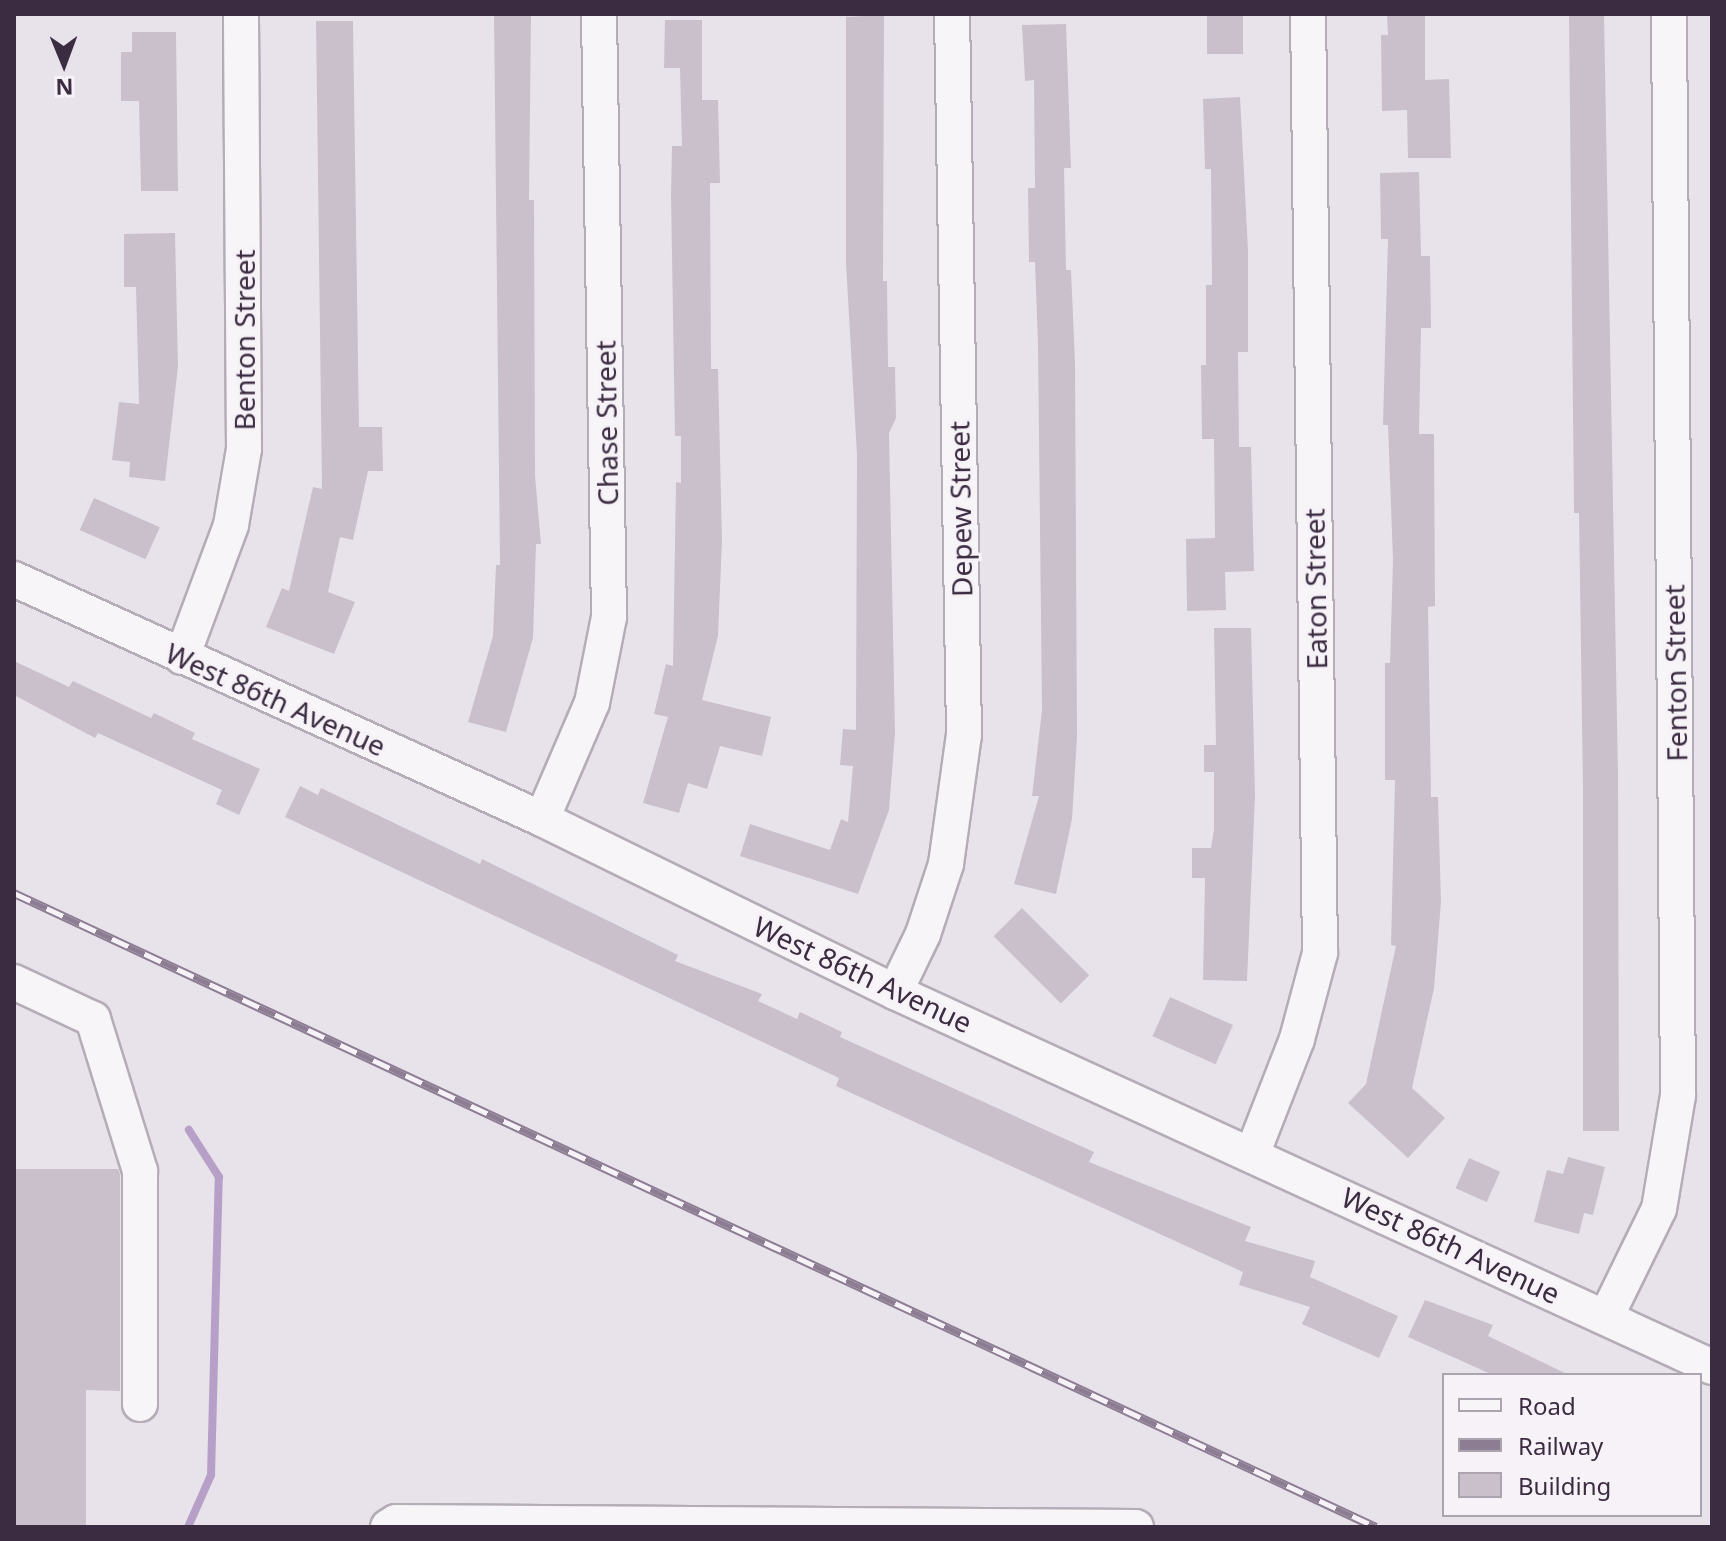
<!DOCTYPE html>
<style>
body{margin:0}
#map{position:relative;width:1726px;height:1541px;overflow:hidden;background:#e8e3ea;font-family:"Noto Sans",sans-serif}
div>[style]{position:absolute}
[style*='--x']{left:calc(var(--x)*1px);top:calc(var(--y)*1px);width:calc(var(--w)*1px);rotate:calc(var(--a)*1deg)}
.stream>*{height:8px;margin:-4px;padding:0 4px;transform-origin:4px;border-radius:4px;background:#b7a0c7}
.building>*{inset:0;background:#c9c0cc;transform-origin:0 0}
.roads{filter:drop-shadow(2px 0 #b4acb7) drop-shadow(-2px 0 #b4acb7) drop-shadow(0 2px #b4acb7) drop-shadow(0 -2px #b4acb7)}
.minor>*{height:34px;margin:-17px;padding:0 17px;transform-origin:17px;border-radius:17px;background:#f7f5f8}
.rail>*{height:9px;margin-top:-4.5px;transform-origin:0;background:repeating-linear-gradient(90deg,#f6f2f7 0 18px,#8c7d93 0 36px);box-sizing:border-box;border-block:2px solid #8c7d93}
span{translate:-50% -50%;white-space:nowrap;text-align:center;line-height:1.15;-webkit-text-stroke:6px #f6f2f7;paint-order:stroke}
.street-label{font-size:28px;color:#3b2c41}
.frame{position:absolute;inset:0;border:16px solid #3b2c41;pointer-events:none}
.legend{position:absolute;left:1442px;top:1373px;width:260px;height:144px;box-sizing:border-box;background:#f6f2f7;border:2px solid #aba3ae;margin:0;padding:10px 14px;list-style:none;font-size:24px;color:#3b2c41}
.legend li{display:flex;align-items:center;gap:16px;height:40px}
.legend b{width:40px;border:2px solid #aba3ae}
.north{position:absolute;left:24px;top:24px;width:80px;height:80px;-webkit-text-stroke:6px #f6f2f7;paint-order:stroke;rotate:179deg;font-size:22px;font-weight:700;line-height:32px;text-align:center;color:#3b2c41}
.north::after{content:'';display:block;margin:auto;width:28px;height:36px;background:#3b2c41;clip-path:polygon(50% 0,100% 100%,50% 72%,0 100%)}
</style>
<div id="map">
<div class="stream">
<div style="--x:188;--y:1527;--w:57;--a:-66.1"></div>
<div style="--x:211;--y:1475;--w:298;--a:-88.5"></div>
<div style="--x:219;--y:1177;--w:56;--a:-122.6"></div>
</div>
<div class="building">
<div style="clip-path:polygon(494px 14px,531px 14px,529px 200px,534px 200px,535px 476px,541px 544px,536px 544px,533px 638px,506px 732px,468px 722px,493px 636px,496px 565px,500px 565px)"></div>
<div style="left:1207px;top:14px;width:36px;height:40px"></div>
<div style="clip-path:polygon(1387px 14px,1425px 14px,1425px 80px,1449px 79px,1451px 158px,1408px 158px,1407px 110px,1382px 111px,1381px 35px,1388px 35px)"></div>
<div style="clip-path:polygon(1569px 14px,1604px 14px,1618px 774px,1619px 1131px,1583px 1131px,1583px 790px,1579px 513px,1574px 513px)"></div>
<div style="clip-path:polygon(884px 15px,883px 281px,887px 281px,888px 367px,895px 367px,896px 418px,889px 433px,895px 733px,889px 810px,858px 894px,740px 856px,750px 824px,830px 850px,841px 819px,848px 822px,853px 766px,840px 765px,843px 729px,856px 730px,857px 455px,846px 263px,846px 17px)"></div>
<div style="clip-path:polygon(665px 20px,702px 20px,702px 100px,718px 100px,720px 183px,710px 183px,711px 369px,718px 369px,722px 540px,718px 636px,702px 700px,771px 717px,762px 756px,720px 746px,707px 789px,688px 783px,679px 813px,643px 803px,668px 717px,654px 714px,666px 664px,673px 666px,676px 482px,681px 483px,681px 436px,675px 436px,671px 195px,672px 146px,682px 146px,680px 68px,664px 68px)"></div>
<div style="clip-path:polygon(316px 21px,353px 21px,359px 427px,382px 427px,383px 471px,368px 471px,353px 540px,340px 537px,328px 592px,355px 602px,334px 654px,266px 627px,282px 588px,289px 591px,313px 487px,322px 489px)"></div>
<div style="clip-path:polygon(1066px 24px,1071px 168px,1064px 168px,1066px 270px,1071px 270px,1075px 362px,1077px 736px,1072px 819px,1056px 894px,1014px 884px,1039px 796px,1032px 796px,1042px 710px,1038px 345px,1035px 262px,1029px 262px,1028px 188px,1035px 188px,1034px 80px,1025px 81px,1022px 25px)"></div>
<div style="clip-path:polygon(132px 32px,176px 32px,178px 191px,141px 191px,139px 101px,121px 101px,121px 52px,132px 52px)"></div>
<div style="clip-path:polygon(1240px 97px,1248px 250px,1248px 352px,1238px 352px,1239px 447px,1251px 447px,1254px 571px,1225px 572px,1226px 610px,1187px 611px,1186px 539px,1215px 538px,1214px 439px,1202px 439px,1201px 365px,1206px 365px,1206px 285px,1212px 285px,1211px 169px,1205px 169px,1203px 99px)"></div>
<div style="clip-path:polygon(1419px 172px,1421px 256px,1430px 256px,1431px 328px,1421px 328px,1419px 434px,1434px 434px,1435px 606px,1428px 607px,1431px 797px,1438px 797px,1441px 902px,1434px 988px,1412px 1088px,1445px 1118px,1408px 1158px,1348px 1103px,1366px 1084px,1396px 946px,1391px 945px,1395px 780px,1385px 780px,1385px 663px,1390px 663px,1393px 560px,1388px 425px,1383px 425px,1388px 239px,1381px 239px,1380px 173px)"></div>
<div style="clip-path:polygon(175px 233px,178px 366px,165px 481px,129px 477px,130px 462px,112px 460px,119px 402px,139px 404px,136px 287px,124px 287px,124px 234px)"></div>
<div style="left:94px;top:498px;width:72px;height:35px;rotate:24deg"></div>
<div style="clip-path:polygon(1214px 628px,1251px 628px,1255px 795px,1247px 981px,1203px 980px,1205px 878px,1192px 878px,1192px 848px,1211px 848px,1214px 830px,1214px 772px,1204px 772px,1204px 745px,1216px 745px)"></div>
<div style="clip-path:polygon(14px 661px,69px 687px,73px 681px,151px 718px,154px 713px,195px 733px,192px 739px,260px 769px,239px 815px,216px 804px,222px 790px,98px 733px,95px 738px,14px 695px)"></div>
<div style="clip-path:polygon(300px 786px,318px 795px,321px 788px,480px 864px,482px 859px,678px 955px,675px 961px,762px 994px,758px 1001px,797px 1019px,800px 1012px,842px 1032px,840px 1037px,1094px 1152px,1089px 1162px,1251px 1227px,1245px 1241px,1315px 1261px,1310px 1277px,1398px 1316px,1379px 1358px,1302px 1324px,1310px 1307px,1239px 1285px,1243px 1272px,836px 1086px,839px 1078px,285px 817px)"></div>
<div style="left:1022px;top:908px;width:95px;height:40px;rotate:45deg"></div>
<div style="left:1170px;top:997px;width:69px;height:43px;rotate:24deg"></div>
<div style="clip-path:polygon(1568px 1157px,1605px 1167px,1593px 1215px,1584px 1213px,1579px 1234px,1534px 1222px,1547px 1170px,1563px 1174px)"></div>
<div style="left:1469px;top:1158px;width:34px;height:33px;rotate:24deg"></div>
<div style="clip-path:polygon(14px 1169px,118px 1169px,120px 1174px,120px 1391px,86px 1390px,86px 1527px,14px 1527px)"></div>
<div style="clip-path:polygon(1425px 1300px,1493px 1325px,1488px 1336px,1569px 1375px,1493px 1375px,1408px 1337px)"></div>
</div>
<div class="roads">
<div class="minor">
<div style="--x:14;--y:579;--w:580;--a:24.44"></div>
<div style="--x:542;--y:819;--w:393;--a:26.1"></div>
<div style="--x:895;--y:992;--w:899;--a:24.65"></div>
<div style="--x:182;--y:657;--w:141;--a:-69.6"></div>
<div style="--x:231;--y:525;--w:77;--a:-80.3"></div>
<div style="--x:244;--y:449;--w:435;--a:-90.4"></div>
<div style="--x:542;--y:819;--w:126;--a:-66.7"></div>
<div style="--x:592;--y:703;--w:88;--a:-78.8"></div>
<div style="--x:609;--y:617;--w:603;--a:-90.95"></div>
<div style="--x:14;--y:982;--w:87;--a:25.1"></div>
<div style="--x:93;--y:1019;--w:159;--a:72.8"></div>
<div style="--x:140;--y:1171;--w:233;--a:90"></div>
<div style="--x:895;--y:992;--w:64;--a:-64.2"></div>
<div style="--x:923;--y:934;--w:74;--a:-71.8"></div>
<div style="--x:946;--y:864;--w:130;--a:-82.1"></div>
<div style="--x:964;--y:735;--w:721;--a:-90.95"></div>
<div style="--x:1253;--y:1152;--w:121;--a:-68.7"></div>
<div style="--x:1297;--y:1039;--w:89;--a:-75"></div>
<div style="--x:1320;--y:953;--w:939;--a:-90.73"></div>
<div style="--x:1606;--y:1317;--w:120;--a:-63.9"></div>
<div style="--x:1659;--y:1209;--w:116;--a:-80.5"></div>
<div style="--x:1678;--y:1095;--w:1081;--a:-90.48"></div>
<div style="--x:388;--y:1527;--w:9;--a:-32"></div>
<div style="--x:396;--y:1522;--w:740;--a:0.39"></div>
</div>
</div>
<div class="rail">
<div style="--x:14;--y:893;--w:1502;--a:24.96"></div>
</div>
<div class="street-label">
<span style="left:244px;top:340px;rotate:-90deg">Benton Street</span>
<span style="left:606px;top:423px;rotate:-91deg">Chase Street</span>
<span style="left:960px;top:509px;rotate:-91deg">Depew Street</span>
<span style="left:1315px;top:589px;rotate:-91deg">Eaton Street</span>
<span style="left:1675px;top:673px;rotate:-91deg">Fenton Street</span>
<span style="left:276px;top:699px;rotate:24deg">West 86th Avenue</span>
<span style="left:863px;top:974px;rotate:25deg">West 86th Avenue</span>
<span style="left:1451px;top:1245px;rotate:25deg">West 86th Avenue</span>
</div>
<div class="frame"></div>
<ul class="legend">
<li><b style="height:10px;background:#f7f5f8"></b>Road</li>
<li><b style="height:10px;background:#8c7d93"></b>Railway</li>
<li><b style="height:22px;background:#c9c0cc"></b>Building</li>
</ul>
<div class="north">N</div>
</div>
